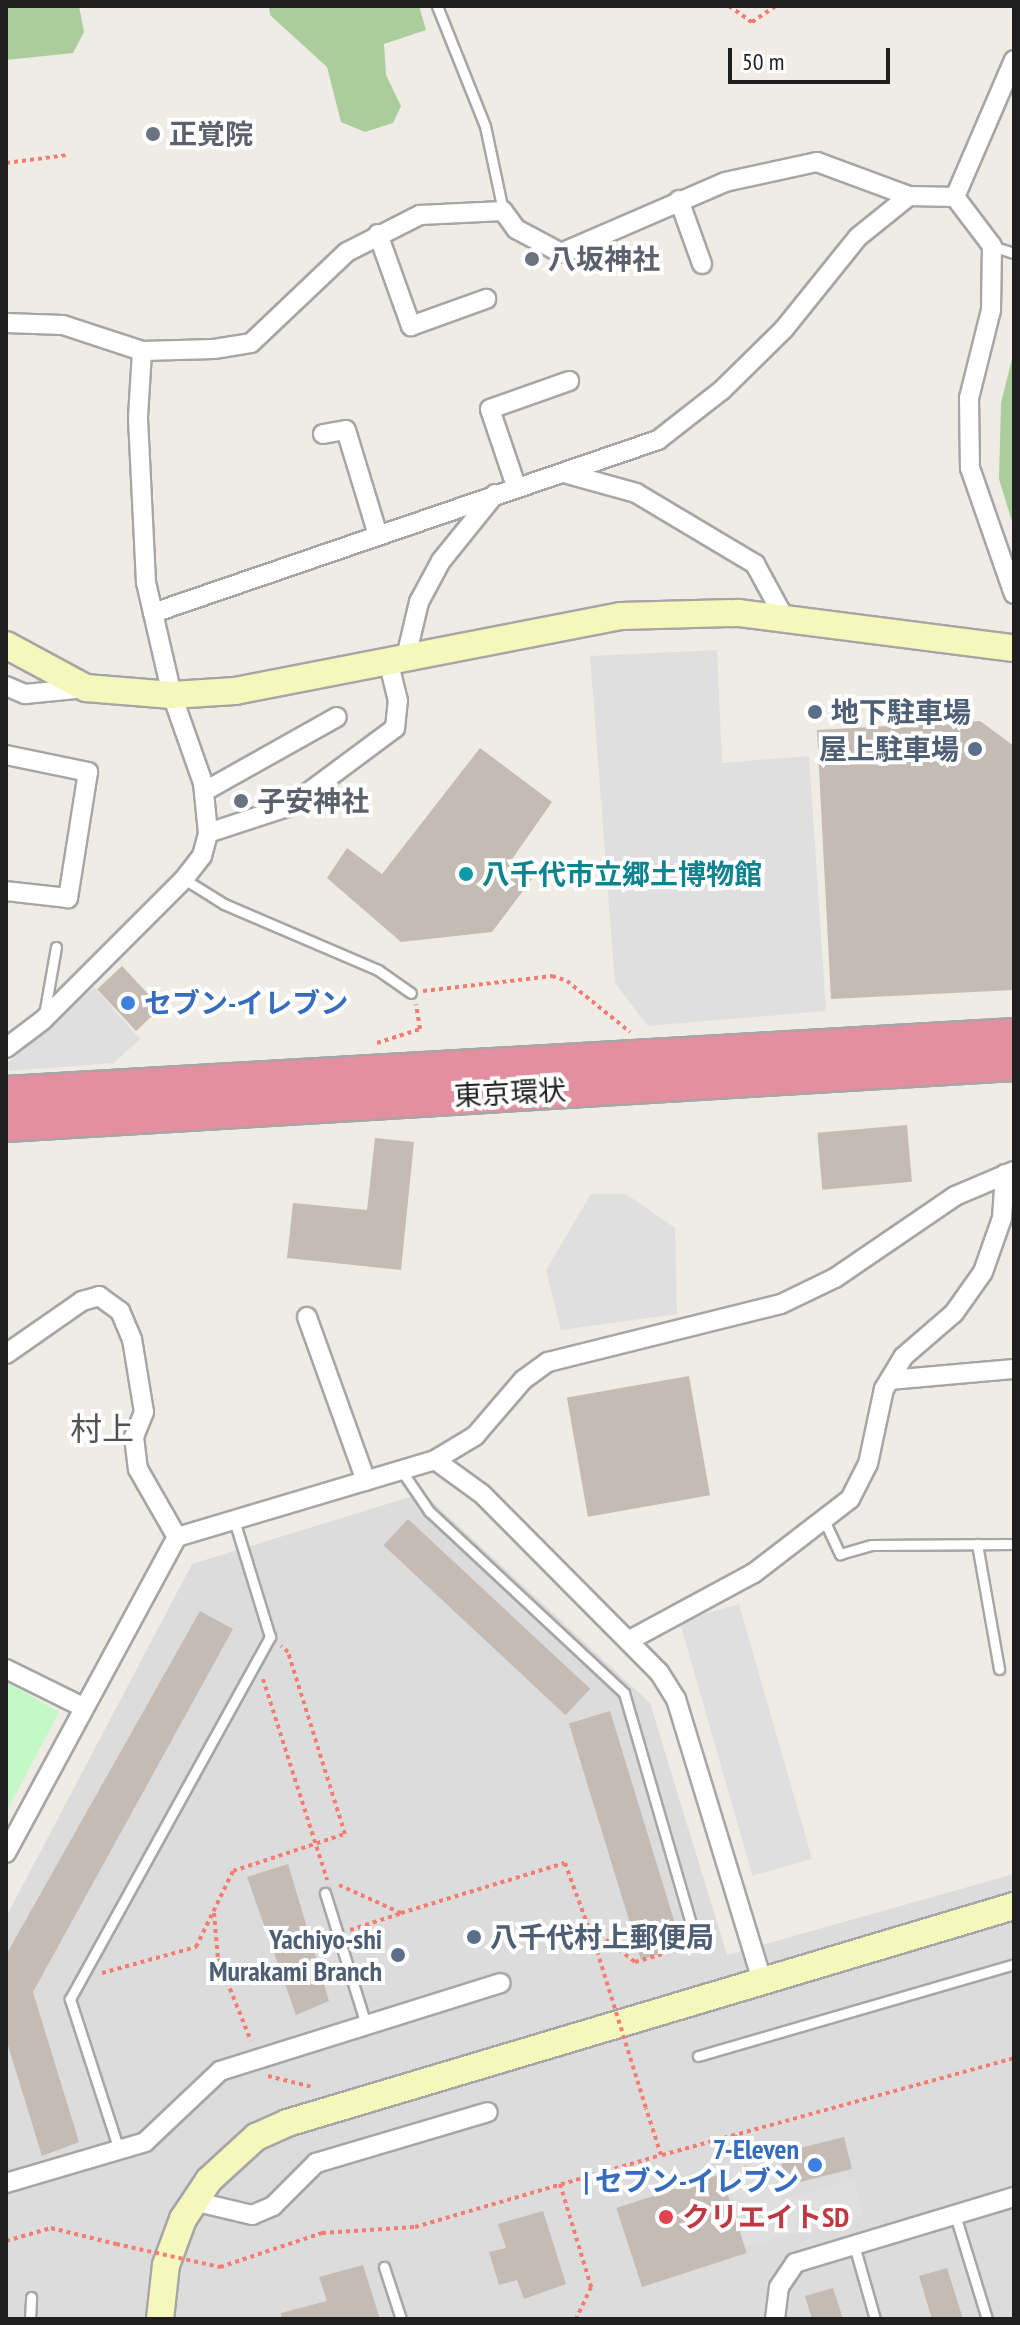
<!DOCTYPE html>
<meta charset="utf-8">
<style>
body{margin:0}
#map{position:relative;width:1020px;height:2325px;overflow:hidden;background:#efece5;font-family:"PT Sans Narrow","Noto Sans JP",sans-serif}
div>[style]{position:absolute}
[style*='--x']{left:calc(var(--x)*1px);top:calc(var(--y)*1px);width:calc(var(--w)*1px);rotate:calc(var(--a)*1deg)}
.residential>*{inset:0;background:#dddcdc}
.forest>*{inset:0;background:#aacd9b}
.park>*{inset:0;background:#c3f8c7}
.parking>*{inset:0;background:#dfdfdf;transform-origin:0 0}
.building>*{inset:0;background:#c4bbb4;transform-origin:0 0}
.path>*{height:4px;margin-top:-2px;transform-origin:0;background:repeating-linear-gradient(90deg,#f57c70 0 4px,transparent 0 8px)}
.roads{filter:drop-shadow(2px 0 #a6a6a6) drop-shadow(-2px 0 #a6a6a6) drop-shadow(0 2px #a6a6a6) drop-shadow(0 -2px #a6a6a6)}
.lane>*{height:9px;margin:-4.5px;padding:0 4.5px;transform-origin:4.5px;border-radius:4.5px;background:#fff}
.street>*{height:18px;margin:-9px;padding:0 9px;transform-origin:9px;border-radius:9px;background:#fff}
.secondary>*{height:26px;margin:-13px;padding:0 13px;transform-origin:13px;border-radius:13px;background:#f5f7bb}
.highway>*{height:34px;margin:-17px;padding:0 17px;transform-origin:17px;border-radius:17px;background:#e48fa0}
.path-bridge>*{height:4px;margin-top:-2px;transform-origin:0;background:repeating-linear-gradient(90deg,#f57c70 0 4px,transparent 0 8px)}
.dots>*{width:22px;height:22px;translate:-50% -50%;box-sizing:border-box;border:4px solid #fff;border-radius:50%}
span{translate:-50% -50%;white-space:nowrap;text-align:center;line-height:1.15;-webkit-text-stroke:8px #fff;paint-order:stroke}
.worship-label{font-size:28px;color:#5b616d;font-weight:700}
.left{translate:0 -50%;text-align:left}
.service-label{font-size:28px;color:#4e5e75;font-weight:700}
.right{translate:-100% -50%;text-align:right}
.culture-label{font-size:28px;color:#0d838f;font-weight:700}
.shop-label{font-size:28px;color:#366cbe;font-weight:700}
.street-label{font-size:28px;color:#1f1f1f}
.health-label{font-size:28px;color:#be3a42;font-weight:700}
.quarter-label{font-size:32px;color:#525252}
.frame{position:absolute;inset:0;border:8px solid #1f1f1f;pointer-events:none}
.scale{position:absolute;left:728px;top:48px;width:162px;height:36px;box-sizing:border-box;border:4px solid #1f1f1f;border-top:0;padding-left:10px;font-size:24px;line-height:28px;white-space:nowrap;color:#1f1f1f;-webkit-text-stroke:6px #fff;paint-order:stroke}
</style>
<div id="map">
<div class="residential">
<div style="clip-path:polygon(423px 1493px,650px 1703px,727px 1955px,1014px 1874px,1014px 2319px,6px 2319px,6px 1917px,192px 1564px)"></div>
</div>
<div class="forest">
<div style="clip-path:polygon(6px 6px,79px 6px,84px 32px,73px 53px,6px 60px)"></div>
<div style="clip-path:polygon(269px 6px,419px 6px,426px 30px,384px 44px,386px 75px,401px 106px,393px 123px,365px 132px,341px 122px,327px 67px,270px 15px)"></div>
<div style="clip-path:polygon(1014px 351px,1014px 528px,999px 479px,1001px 403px)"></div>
</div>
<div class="park">
<div style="clip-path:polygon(6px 1682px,59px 1712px,6px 1812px)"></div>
</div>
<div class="parking">
<div style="clip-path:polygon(717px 650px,722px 763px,809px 756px,826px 1011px,648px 1026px,615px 983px,590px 656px)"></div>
<div style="clip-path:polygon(94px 987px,140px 1039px,114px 1063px,9px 1071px,8px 1063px)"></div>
<div style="clip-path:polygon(591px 1194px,626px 1194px,675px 1228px,677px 1314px,561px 1330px,546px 1270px)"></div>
<div style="left:739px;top:1604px;width:265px;height:62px;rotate:74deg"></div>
<div style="clip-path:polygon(767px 2152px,782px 2200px,854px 2180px,863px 2215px,747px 2246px,724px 2164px)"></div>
</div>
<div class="building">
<div style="clip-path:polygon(980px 721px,1014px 746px,1014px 990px,831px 999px,817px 730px)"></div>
<div style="clip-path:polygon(480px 748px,552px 802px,510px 862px,532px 879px,492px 932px,401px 942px,327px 878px,347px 848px,382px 874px)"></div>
<div style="left:122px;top:966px;width:57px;height:34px;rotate:47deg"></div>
<div style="left:907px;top:1125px;width:57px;height:90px;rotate:85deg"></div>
<div style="clip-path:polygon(375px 1138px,414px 1142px,401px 1270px,287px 1258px,293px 1203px,367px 1210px)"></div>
<div style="left:689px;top:1376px;width:121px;height:124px;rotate:80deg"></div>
<div style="left:408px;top:1519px;width:249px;height:36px;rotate:43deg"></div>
<div style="clip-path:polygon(200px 1611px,233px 1629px,33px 1992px,79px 2142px,42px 2156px,6px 2039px,6px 1955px)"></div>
<div style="left:610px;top:1711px;width:247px;height:43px;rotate:73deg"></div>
<div style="clip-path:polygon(288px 1864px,329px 2001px,296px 2015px,247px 1877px)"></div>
<div style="left:844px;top:2137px;width:33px;height:67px;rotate:76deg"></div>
<div style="left:721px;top:2174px;width:83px;height:110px;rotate:72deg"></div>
<div style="clip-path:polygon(543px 2211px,566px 2284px,524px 2299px,517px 2280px,499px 2285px,489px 2252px,506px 2248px,498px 2224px)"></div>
<div style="clip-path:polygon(363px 2265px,380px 2319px,281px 2319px,281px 2313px,327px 2301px,319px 2277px)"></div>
<div style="clip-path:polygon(947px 2268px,963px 2319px,932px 2319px,919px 2276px)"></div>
<div style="clip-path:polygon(833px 2288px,843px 2319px,812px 2319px,805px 2296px)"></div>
</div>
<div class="path">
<div style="--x:729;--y:6;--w:28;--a:35"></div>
<div style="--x:752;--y:22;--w:29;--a:-34"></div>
<div style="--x:6;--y:163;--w:63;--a:-7.4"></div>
<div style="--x:423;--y:991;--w:130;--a:-6.6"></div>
<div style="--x:552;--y:976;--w:16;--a:18"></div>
<div style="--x:567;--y:981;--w:81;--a:39"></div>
<div style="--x:377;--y:1043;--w:45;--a:-18"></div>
<div style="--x:420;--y:1029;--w:25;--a:-99"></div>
<div style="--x:263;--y:1679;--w:211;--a:72.3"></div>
<div style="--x:339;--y:1885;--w:68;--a:24.3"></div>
<div style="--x:401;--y:1913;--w:171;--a:-17"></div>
<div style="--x:565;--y:1863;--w:94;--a:70"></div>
<div style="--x:214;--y:1913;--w:46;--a:85"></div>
<div style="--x:218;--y:1959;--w:88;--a:68.1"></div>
<div style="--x:587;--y:1925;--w:61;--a:37.6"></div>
<div style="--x:635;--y:1962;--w:50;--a:-16.3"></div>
<div style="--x:350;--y:1930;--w:52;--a:-18.1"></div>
<div style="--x:102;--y:1973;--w:98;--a:-15.5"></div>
<div style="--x:196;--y:1947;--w:85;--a:-64"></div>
<div style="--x:233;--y:1871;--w:118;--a:-18.3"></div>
<div style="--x:345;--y:1834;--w:191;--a:-107.4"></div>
<div style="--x:288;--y:1652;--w:9;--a:-139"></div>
<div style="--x:268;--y:2076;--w:45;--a:14"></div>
<div style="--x:735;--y:2135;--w:33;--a:74"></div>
<div style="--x:662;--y:2155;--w:365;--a:-15.4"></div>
<div style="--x:560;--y:2184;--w:108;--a:73.2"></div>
<div style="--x:591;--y:2287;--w:35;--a:115"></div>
<div style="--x:6;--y:2241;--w:47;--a:-16.1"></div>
<div style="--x:51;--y:2228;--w:67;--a:13.8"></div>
<div style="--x:220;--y:2267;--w:108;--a:-18.4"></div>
<div style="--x:322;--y:2233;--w:93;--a:-3.7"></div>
<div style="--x:415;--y:2227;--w:256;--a:-16.3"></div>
<div style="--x:661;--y:2155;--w:49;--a:-107.7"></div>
</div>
<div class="roads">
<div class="lane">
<div style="--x:437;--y:6;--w:129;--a:68.2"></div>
<div style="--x:485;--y:126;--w:87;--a:78"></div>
<div style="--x:992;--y:246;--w:23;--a:18"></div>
<div style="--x:184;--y:879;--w:47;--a:32"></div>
<div style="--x:224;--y:904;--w:168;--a:23.2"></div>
<div style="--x:378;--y:970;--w:40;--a:34.9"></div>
<div style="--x:44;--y:1015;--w:69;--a:-80"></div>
<div style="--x:401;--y:1470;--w:50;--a:55.7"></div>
<div style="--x:429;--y:1511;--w:267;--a:43"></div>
<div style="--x:624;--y:1693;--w:261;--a:73.8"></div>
<div style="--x:824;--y:1520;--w:38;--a:65"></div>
<div style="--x:840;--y:1554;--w:33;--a:-16"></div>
<div style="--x:872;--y:1545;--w:142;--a:-0.4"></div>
<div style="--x:977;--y:1544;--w:127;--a:80"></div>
<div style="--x:325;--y:1893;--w:138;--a:72.7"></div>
<div style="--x:698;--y:2056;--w:329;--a:-16.2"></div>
<div style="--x:119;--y:2150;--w:159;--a:-108"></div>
<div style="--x:70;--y:1999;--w:414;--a:-61.1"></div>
<div style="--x:270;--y:1637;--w:122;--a:-107.1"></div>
<div style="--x:955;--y:2215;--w:109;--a:72.9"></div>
<div style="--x:854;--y:2245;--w:77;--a:74.2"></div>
<div style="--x:384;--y:2267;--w:55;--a:71.9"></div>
<div style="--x:30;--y:2319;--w:22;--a:-87"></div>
</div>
<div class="street">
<div style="--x:955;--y:197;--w:61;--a:52.9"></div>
<div style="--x:992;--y:246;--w:64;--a:90.9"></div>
<div style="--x:991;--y:310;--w:91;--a:104"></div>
<div style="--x:969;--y:398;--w:70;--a:89.2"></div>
<div style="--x:970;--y:468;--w:133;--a:70.8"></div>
<div style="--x:955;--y:197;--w:149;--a:-66.7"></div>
<div style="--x:679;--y:200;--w:68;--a:70.2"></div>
<div style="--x:378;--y:234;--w:98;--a:70.3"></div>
<div style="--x:411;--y:326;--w:80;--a:-19.8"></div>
<div style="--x:6;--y:323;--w:57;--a:2"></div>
<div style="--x:63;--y:325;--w:83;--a:18.2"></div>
<div style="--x:142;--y:351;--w:72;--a:-1.6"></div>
<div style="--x:214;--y:349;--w:37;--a:-9"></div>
<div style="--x:251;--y:343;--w:132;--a:-43.5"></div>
<div style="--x:347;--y:252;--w:82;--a:-26.9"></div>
<div style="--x:420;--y:215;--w:83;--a:-2.8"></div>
<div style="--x:503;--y:211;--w:22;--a:54"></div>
<div style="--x:516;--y:229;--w:51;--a:28.1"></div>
<div style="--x:561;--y:253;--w:179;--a:-23.4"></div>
<div style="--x:725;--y:182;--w:94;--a:-12.3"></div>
<div style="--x:817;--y:162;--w:98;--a:20.3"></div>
<div style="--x:323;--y:434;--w:23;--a:-10"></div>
<div style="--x:346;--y:430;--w:110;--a:73.1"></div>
<div style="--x:564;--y:473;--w:75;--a:15.5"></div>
<div style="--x:636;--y:493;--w:139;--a:30.8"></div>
<div style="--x:755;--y:564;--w:63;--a:61.4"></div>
<div style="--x:516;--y:486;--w:81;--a:-108.7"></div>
<div style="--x:490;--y:409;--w:84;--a:-19.5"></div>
<div style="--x:153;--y:613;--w:534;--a:-18.91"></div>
<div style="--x:658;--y:440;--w:81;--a:-38"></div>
<div style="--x:722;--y:390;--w:87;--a:-44.5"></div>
<div style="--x:784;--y:329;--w:118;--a:-51.2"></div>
<div style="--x:858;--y:237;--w:65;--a:-38.8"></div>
<div style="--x:909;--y:196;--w:46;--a:1.2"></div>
<div style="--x:406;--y:657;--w:57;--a:-76.7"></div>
<div style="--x:419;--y:602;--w:47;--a:-61.8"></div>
<div style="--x:441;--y:561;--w:86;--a:-51.1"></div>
<div style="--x:6;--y:686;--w:21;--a:23"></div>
<div style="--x:25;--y:694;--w:61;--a:-5.6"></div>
<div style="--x:6;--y:755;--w:84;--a:11.7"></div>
<div style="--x:88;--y:772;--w:128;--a:99"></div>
<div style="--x:68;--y:898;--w:62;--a:-173.6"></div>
<div style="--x:205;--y:791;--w:151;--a:-29.3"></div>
<div style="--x:208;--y:833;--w:86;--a:-18.2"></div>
<div style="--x:290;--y:806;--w:131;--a:-36.6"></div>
<div style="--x:395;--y:728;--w:27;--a:-84"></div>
<div style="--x:398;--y:701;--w:42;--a:-103.7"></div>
<div style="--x:6;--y:1048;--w:46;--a:-37.1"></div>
<div style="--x:43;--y:1020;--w:199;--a:-45"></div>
<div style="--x:184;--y:879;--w:29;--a:-52"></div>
<div style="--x:202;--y:856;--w:24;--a:-75"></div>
<div style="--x:208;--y:833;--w:50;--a:-95.7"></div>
<div style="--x:203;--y:783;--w:93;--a:-109.4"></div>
<div style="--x:172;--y:695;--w:116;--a:-103"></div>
<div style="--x:146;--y:582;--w:165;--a:-92.8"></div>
<div style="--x:138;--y:417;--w:66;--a:-86.5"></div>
<div style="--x:307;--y:1317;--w:174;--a:70.2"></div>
<div style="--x:6;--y:1354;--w:93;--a:-34.9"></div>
<div style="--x:82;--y:1301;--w:18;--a:-16"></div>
<div style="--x:99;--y:1296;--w:26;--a:36"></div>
<div style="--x:120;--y:1311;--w:30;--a:67"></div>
<div style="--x:132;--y:1339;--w:74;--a:80.7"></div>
<div style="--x:144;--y:1412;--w:27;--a:112"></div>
<div style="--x:134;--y:1437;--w:32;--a:83"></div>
<div style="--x:138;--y:1469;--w:78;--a:60.2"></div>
<div style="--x:890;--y:1380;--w:124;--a:-5.1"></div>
<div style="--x:435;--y:1460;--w:58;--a:35.9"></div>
<div style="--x:482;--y:1494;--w:251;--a:45.2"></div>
<div style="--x:659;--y:1672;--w:32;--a:58"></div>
<div style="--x:676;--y:1699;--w:294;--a:73"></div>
<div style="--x:628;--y:1641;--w:143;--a:-28.4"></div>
<div style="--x:754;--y:1573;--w:121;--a:-37.6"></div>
<div style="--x:850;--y:1499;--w:39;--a:-63"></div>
<div style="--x:868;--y:1464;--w:77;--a:-78"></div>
<div style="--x:884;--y:1389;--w:37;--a:-59"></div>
<div style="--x:903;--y:1357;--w:67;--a:-40.8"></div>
<div style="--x:954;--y:1313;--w:50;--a:-54.7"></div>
<div style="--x:983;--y:1272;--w:57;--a:-70.6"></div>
<div style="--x:1002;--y:1218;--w:44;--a:-86.1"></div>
<div style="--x:6;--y:1669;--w:86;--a:26.3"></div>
<div style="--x:6;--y:1853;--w:359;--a:-61.6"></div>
<div style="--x:177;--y:1537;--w:269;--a:-16.6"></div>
<div style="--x:435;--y:1460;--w:47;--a:-31"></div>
<div style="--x:475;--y:1436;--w:74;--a:-49.4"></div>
<div style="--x:523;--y:1380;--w:31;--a:-36"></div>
<div style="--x:548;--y:1362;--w:240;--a:-14"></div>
<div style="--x:781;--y:1304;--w:60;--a:-25.7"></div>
<div style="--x:835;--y:1278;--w:145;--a:-34.3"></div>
<div style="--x:955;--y:1196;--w:64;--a:-23"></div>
<div style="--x:6;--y:2183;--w:145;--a:-16.4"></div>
<div style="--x:145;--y:2142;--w:103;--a:-43.4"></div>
<div style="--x:220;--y:2071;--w:294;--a:-17.4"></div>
<div style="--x:193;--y:2201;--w:61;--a:13.3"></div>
<div style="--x:252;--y:2215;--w:23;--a:-23"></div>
<div style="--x:273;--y:2206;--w:61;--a:-45"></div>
<div style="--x:316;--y:2163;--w:179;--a:-16.5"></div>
<div style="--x:775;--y:2319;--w:32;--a:-83"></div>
<div style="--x:779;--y:2287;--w:29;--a:-56"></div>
<div style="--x:795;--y:2263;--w:229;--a:-16.8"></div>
</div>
<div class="secondary">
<div style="--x:6;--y:645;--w:91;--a:28.3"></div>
<div style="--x:86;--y:688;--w:86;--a:4.7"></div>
<div style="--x:172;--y:695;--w:63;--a:-3.6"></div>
<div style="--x:235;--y:691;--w:393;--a:-11"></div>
<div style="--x:621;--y:616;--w:118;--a:-1.5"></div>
<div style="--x:739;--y:613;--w:277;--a:7.3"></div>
<div style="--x:160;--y:2319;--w:54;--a:-83.7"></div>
<div style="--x:166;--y:2265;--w:49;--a:-69.7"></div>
<div style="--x:183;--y:2219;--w:47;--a:-56.3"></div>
<div style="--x:209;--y:2180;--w:64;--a:-42.5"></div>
<div style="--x:256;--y:2137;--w:34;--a:-24"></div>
<div style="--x:287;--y:2123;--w:759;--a:-16.62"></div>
</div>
<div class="highway">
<div style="--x:6;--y:1094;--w:1010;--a:-3.29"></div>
<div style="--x:6;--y:1124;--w:1010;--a:-3.46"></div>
</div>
</div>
<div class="path-bridge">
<div style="--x:597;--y:1951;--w:164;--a:72.7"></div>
<div style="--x:116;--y:2244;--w:107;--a:12.5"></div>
</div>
<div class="dots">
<div style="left:153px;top:134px;background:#6b7280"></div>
<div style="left:532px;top:259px;background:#6b7280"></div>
<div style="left:815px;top:712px;background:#5c6f8a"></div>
<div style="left:975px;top:749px;background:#5c6f8a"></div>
<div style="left:241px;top:801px;background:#6b7280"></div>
<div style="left:466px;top:874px;background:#0f9aa8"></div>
<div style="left:128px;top:1003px;background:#3f7fe0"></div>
<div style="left:474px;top:1937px;background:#5c6f8a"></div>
<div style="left:398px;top:1955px;background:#5c6f8a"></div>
<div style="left:815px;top:2165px;background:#3f7fe0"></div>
<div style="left:666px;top:2217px;background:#e0444e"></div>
</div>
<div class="worship-label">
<span class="left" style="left:169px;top:134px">正覚院</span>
<span class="left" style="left:548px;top:259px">八坂神社</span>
<span class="left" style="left:257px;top:801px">子安神社</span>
</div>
<div class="service-label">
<span class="left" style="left:831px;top:712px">地下駐車場</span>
<span class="right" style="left:959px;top:749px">屋上駐車場</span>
<span class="left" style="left:490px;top:1937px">八千代村上郵便局</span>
<span class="right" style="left:382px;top:1955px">Yachiyo-shi<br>Murakami Branch</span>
</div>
<div class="culture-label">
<span class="left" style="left:482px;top:874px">八千代市立郷土博物館</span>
</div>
<div class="shop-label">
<span class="left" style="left:144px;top:1003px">セブン-イレブン</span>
<span class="right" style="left:799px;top:2165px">7-Eleven<br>| セブン-イレブン</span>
</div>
<div class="street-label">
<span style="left:510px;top:1093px;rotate:-3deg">東京環状</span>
</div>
<div class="health-label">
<span class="left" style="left:682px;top:2217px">クリエイトSD</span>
</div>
<div class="quarter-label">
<span style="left:102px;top:1428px">村上</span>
</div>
<div class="frame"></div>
<div class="scale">50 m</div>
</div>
